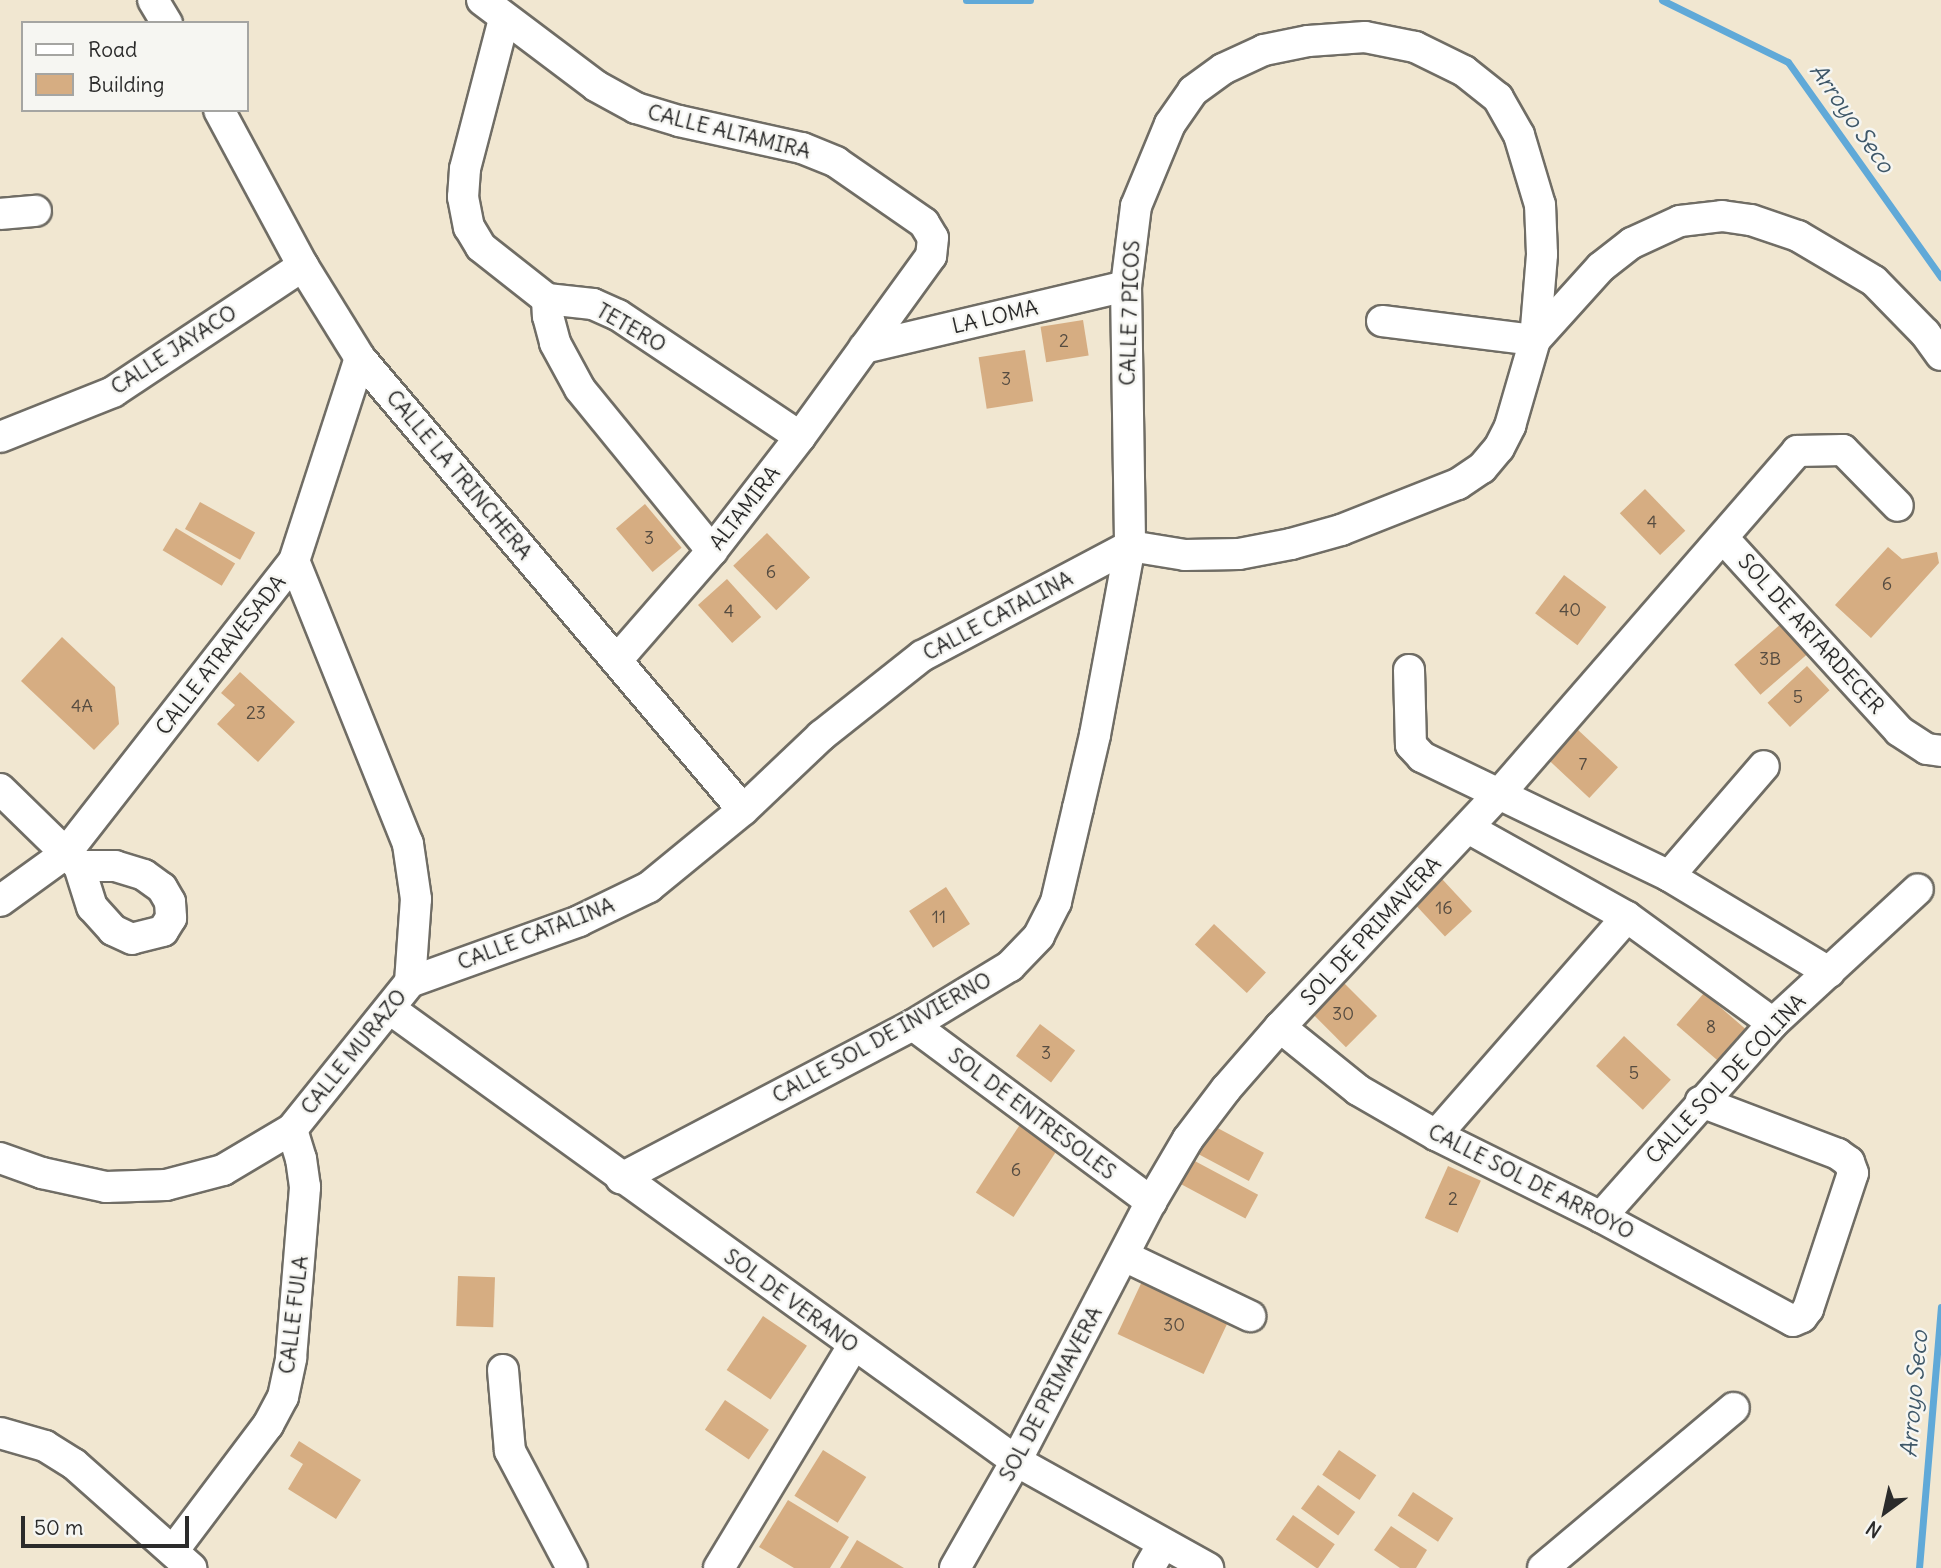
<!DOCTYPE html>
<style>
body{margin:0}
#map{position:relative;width:1941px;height:1568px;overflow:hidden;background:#f1e7d1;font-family:Delius,sans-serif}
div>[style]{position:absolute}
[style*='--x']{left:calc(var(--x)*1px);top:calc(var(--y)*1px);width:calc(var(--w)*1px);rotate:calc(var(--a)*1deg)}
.stream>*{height:7px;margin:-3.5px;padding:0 3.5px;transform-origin:3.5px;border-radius:3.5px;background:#60a9d8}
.building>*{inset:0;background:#d6ad82;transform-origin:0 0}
.roads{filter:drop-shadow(2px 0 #706d65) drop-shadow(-2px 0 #706d65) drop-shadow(0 2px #706d65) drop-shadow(0 -2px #706d65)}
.minor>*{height:30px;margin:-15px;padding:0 15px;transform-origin:15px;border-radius:15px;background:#fff}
span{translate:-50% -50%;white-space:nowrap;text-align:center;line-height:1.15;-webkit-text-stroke:5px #f6f6f2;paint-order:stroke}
.number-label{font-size:18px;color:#564c41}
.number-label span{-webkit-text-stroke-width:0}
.street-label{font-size:21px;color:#2b2b2b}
.water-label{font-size:23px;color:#3e5768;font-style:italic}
.legend{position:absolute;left:21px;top:21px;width:228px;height:91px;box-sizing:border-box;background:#f6f6f2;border:2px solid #a5a5a2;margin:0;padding:9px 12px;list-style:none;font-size:21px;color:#2b2b2b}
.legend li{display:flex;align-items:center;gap:14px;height:35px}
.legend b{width:35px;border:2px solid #a5a5a2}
.north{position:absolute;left:1850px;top:1477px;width:70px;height:70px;-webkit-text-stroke:5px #f6f6f2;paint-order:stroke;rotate:213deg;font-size:19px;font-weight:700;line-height:28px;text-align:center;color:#2b2b2b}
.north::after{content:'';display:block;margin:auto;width:24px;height:32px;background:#2b2b2b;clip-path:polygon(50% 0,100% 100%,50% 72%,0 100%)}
.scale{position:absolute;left:21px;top:1516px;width:168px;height:32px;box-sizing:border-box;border:4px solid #2b2b2b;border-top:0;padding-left:9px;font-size:21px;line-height:24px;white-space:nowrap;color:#2b2b2b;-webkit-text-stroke:5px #f6f6f2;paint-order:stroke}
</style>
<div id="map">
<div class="stream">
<div style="--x:966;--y:0;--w:64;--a:0"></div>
<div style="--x:1662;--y:0;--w:140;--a:26.2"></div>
<div style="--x:1788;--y:62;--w:264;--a:54.6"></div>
<div style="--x:1919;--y:1568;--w:262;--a:-85.2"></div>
</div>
<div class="building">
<div style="left:1083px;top:320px;width:36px;height:43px;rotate:81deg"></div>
<div style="left:1025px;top:350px;width:52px;height:47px;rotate:81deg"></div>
<div style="left:1645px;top:489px;width:58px;height:35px;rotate:46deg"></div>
<div style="left:200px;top:502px;width:63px;height:31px;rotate:29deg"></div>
<div style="left:645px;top:504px;width:57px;height:38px;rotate:50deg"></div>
<div style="left:176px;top:528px;width:69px;height:26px;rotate:31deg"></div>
<div style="left:767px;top:533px;width:62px;height:47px;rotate:46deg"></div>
<div style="clip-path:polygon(1888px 547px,1902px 559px,1937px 552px,1939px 563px,1871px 638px,1835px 605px)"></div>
<div style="left:1564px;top:575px;width:53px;height:48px;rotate:37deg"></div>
<div style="left:727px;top:579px;width:51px;height:39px;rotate:48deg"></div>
<div style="left:1781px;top:624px;width:40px;height:62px;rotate:49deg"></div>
<div style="clip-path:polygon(62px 637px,115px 687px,119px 724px,94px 750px,21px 681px)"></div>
<div style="left:1807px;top:666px;width:33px;height:54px;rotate:47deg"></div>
<div style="clip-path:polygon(240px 672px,295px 722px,258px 762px,217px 724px,235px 705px,221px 693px)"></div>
<div style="left:1577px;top:729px;width:56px;height:42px;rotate:43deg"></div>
<div style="left:1442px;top:879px;width:44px;height:37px;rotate:47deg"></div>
<div style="left:946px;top:887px;width:44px;height:44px;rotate:57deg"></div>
<div style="left:1214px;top:924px;width:71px;height:28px;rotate:43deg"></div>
<div style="left:1341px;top:980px;width:51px;height:44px;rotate:45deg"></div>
<div style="left:1704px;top:993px;width:55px;height:42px;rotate:41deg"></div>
<div style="left:1040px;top:1024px;width:44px;height:40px;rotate:37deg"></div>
<div style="left:1624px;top:1036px;width:64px;height:41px;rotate:43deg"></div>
<div style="left:1021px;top:1123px;width:45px;height:83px;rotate:33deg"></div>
<div style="left:1210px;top:1124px;width:61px;height:32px;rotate:28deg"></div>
<div style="left:1191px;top:1159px;width:76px;height:27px;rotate:28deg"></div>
<div style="left:1448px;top:1166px;width:36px;height:57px;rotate:24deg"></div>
<div style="left:1145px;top:1275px;width:95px;height:65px;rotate:25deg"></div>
<div style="left:458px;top:1276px;width:37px;height:50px;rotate:2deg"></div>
<div style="left:763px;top:1316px;width:53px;height:65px;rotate:34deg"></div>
<div style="left:725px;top:1400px;width:53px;height:36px;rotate:34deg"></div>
<div style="clip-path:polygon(299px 1441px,361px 1480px,336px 1519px,288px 1489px,303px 1464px,290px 1456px)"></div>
<div style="left:823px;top:1450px;width:51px;height:54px;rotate:32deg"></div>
<div style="left:1339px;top:1450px;width:45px;height:30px;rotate:34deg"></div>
<div style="left:1318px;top:1485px;width:46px;height:29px;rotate:36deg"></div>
<div style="left:1413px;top:1492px;width:48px;height:28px;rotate:33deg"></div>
<div style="clip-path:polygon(788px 1500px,849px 1537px,830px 1568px,794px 1568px,759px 1547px)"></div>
<div style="left:1293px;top:1515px;width:51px;height:30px;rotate:35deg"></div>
<div style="clip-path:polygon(1391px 1526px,1427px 1550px,1416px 1568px,1400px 1568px,1374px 1550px)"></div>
<div style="clip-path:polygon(857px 1540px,904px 1568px,840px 1568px)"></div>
</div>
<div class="roads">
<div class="minor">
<div style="--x:153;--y:0;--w:27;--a:59"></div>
<div style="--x:482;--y:0;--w:143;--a:37"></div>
<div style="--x:596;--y:86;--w:46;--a:28.8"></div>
<div style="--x:636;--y:108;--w:45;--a:16.8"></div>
<div style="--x:679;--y:121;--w:126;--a:12.4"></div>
<div style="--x:802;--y:148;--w:37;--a:22"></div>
<div style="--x:836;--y:162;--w:107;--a:34.7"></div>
<div style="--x:924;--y:223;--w:17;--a:59"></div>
<div style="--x:933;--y:238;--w:18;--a:96"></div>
<div style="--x:931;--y:256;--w:223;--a:125.9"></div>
<div style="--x:800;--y:437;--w:144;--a:127.7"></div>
<div style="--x:712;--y:551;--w:145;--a:131.1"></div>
<div style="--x:504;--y:19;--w:155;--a:104.6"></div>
<div style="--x:465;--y:169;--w:28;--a:94"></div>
<div style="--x:463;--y:197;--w:31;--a:79"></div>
<div style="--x:469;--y:227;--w:23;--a:59"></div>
<div style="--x:481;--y:247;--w:84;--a:38.2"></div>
<div style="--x:547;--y:299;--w:46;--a:6.2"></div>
<div style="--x:593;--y:304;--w:27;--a:24"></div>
<div style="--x:618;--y:315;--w:219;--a:33.8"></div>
<div style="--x:219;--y:110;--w:177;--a:61.7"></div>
<div style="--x:303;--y:266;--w:108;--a:58.2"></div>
<div style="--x:360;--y:358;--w:592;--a:49.72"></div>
<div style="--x:0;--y:214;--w:36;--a:-5"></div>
<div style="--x:547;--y:299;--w:17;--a:87"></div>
<div style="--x:548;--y:316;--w:28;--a:75"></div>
<div style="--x:555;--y:343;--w:52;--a:61.5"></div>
<div style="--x:580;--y:389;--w:209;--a:50.8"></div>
<div style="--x:1382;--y:321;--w:154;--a:7.1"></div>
<div style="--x:1535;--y:340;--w:98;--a:-47.9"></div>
<div style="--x:1601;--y:267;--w:39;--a:-38"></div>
<div style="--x:1632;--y:243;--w:53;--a:-24.6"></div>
<div style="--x:1680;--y:221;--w:42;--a:-6.8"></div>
<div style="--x:1722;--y:216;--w:29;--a:8"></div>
<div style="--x:1751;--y:220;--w:50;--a:18.8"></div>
<div style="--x:1798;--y:236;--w:88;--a:30.6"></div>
<div style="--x:1874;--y:281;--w:73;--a:45.6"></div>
<div style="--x:1925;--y:333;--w:27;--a:54"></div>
<div style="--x:864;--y:348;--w:269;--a:-13.3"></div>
<div style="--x:0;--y:437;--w:122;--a:-21.7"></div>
<div style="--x:113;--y:392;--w:228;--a:-33.6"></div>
<div style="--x:1723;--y:538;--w:261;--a:47.6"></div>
<div style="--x:1899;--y:731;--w:33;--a:33"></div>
<div style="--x:1927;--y:749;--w:14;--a:8"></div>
<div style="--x:1409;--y:670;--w:75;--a:88.5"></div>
<div style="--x:1411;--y:745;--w:16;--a:47"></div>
<div style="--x:1422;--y:757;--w:274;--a:25.7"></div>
<div style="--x:1669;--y:876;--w:187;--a:31"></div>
<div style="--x:0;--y:789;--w:110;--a:44.3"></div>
<div style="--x:1468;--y:828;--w:182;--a:29.2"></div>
<div style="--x:1627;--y:917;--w:180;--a:36"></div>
<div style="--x:79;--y:866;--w:36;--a:0"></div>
<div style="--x:115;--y:866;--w:30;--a:17"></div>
<div style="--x:144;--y:875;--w:22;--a:36"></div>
<div style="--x:162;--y:888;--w:16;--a:60"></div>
<div style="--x:170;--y:902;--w:16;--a:86"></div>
<div style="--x:171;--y:918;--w:15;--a:122"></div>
<div style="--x:163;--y:931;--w:32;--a:166"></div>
<div style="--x:132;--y:939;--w:21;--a:-155"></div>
<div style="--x:113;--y:930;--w:31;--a:-132"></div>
<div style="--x:92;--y:907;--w:43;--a:-107.6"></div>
<div style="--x:1669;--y:876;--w:145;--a:-49.2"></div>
<div style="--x:0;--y:901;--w:80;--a:-35.9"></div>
<div style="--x:65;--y:854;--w:372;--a:-52"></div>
<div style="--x:294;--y:561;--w:213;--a:-72"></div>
<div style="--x:410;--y:982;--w:180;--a:-19.8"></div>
<div style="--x:579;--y:921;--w:78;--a:-25.9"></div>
<div style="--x:649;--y:887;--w:122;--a:-39.3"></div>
<div style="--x:743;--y:810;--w:108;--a:-43.5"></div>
<div style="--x:821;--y:736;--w:129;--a:-38.4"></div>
<div style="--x:922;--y:656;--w:235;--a:-27.9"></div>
<div style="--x:1130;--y:546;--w:56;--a:9.3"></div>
<div style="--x:1185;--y:555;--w:54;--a:-1.1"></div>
<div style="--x:1239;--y:554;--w:53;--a:-10.9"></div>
<div style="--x:1291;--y:544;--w:52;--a:-15.6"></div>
<div style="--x:1341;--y:530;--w:126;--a:-21.5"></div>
<div style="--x:1458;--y:484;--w:29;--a:-34"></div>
<div style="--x:1482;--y:468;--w:26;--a:-50"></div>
<div style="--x:1499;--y:448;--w:25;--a:-63"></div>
<div style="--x:1510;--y:426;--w:90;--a:-73.8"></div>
<div style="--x:1535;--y:340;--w:86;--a:-85.3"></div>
<div style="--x:1542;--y:254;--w:49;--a:-92.3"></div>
<div style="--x:1540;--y:205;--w:73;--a:-106.7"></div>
<div style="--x:1519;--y:135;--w:43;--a:-119.6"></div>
<div style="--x:1498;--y:98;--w:43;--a:-141.5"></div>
<div style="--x:1464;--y:71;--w:55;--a:-153.9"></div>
<div style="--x:1415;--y:47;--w:51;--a:-168.7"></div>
<div style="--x:1365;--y:37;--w:57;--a:176"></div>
<div style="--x:1308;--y:41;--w:45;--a:168.4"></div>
<div style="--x:1264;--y:50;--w:45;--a:155.1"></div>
<div style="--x:1223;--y:69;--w:37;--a:144"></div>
<div style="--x:1193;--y:91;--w:40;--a:124.9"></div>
<div style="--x:1170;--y:124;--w:89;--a:112.5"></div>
<div style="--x:1136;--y:206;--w:81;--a:97.1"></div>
<div style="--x:1126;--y:286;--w:260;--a:89.1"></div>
<div style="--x:1130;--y:546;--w:192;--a:100.5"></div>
<div style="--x:1095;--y:735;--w:75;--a:103.1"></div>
<div style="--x:1078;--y:808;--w:97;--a:103.2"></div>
<div style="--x:1056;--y:902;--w:38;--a:117"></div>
<div style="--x:1039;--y:936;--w:42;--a:134"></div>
<div style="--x:1010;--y:966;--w:114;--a:148.7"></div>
<div style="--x:913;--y:1025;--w:330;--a:152.3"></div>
<div style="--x:390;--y:1009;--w:772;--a:35.83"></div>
<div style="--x:1016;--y:1461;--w:220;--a:29.1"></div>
<div style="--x:913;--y:1025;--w:297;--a:36.6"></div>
<div style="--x:1280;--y:1027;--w:100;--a:38.9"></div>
<div style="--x:1358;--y:1090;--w:90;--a:30"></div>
<div style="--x:1436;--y:1135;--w:184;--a:26.4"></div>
<div style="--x:1601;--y:1217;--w:218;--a:28.4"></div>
<div style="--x:1793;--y:1321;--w:10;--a:-24"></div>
<div style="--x:1802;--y:1317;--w:10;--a:-53"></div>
<div style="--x:1808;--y:1309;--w:143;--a:-71.7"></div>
<div style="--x:1853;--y:1173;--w:12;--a:-110"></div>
<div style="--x:1849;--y:1162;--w:14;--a:-144"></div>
<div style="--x:1838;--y:1154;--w:147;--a:-159.2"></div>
<div style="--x:1436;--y:1135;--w:290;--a:-48.8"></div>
<div style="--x:0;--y:1158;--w:45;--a:19.7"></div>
<div style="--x:42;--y:1173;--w:66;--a:12.3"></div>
<div style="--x:106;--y:1187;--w:60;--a:-1.9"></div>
<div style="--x:166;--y:1185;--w:59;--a:-14.7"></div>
<div style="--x:223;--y:1170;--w:80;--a:-30.7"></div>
<div style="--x:292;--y:1129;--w:189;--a:-51.2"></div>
<div style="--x:410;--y:982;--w:83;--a:-85.9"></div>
<div style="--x:416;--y:899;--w:56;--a:-98.3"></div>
<div style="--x:408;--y:844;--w:305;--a:-111.9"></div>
<div style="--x:1601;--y:1217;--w:259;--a:-48.4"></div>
<div style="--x:1773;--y:1023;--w:197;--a:-42.7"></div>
<div style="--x:1124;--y:1256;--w:140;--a:25.5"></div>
<div style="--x:503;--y:1370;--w:81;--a:85.1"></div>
<div style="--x:510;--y:1451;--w:132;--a:62.1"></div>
<div style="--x:0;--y:1433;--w:47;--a:16.1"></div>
<div style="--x:45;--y:1446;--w:34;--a:32"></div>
<div style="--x:74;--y:1464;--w:157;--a:41.6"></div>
<div style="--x:173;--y:1551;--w:158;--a:-53"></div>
<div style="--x:268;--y:1425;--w:32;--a:-62"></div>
<div style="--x:283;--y:1397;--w:40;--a:-78"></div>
<div style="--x:291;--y:1358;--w:172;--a:-85.3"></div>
<div style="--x:305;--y:1187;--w:28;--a:-98"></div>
<div style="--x:301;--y:1159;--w:31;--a:-107"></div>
<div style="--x:719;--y:1568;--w:259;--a:-58.9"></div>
<div style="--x:955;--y:1568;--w:123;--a:-60.3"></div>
<div style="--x:1016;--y:1461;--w:292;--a:-62.5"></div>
<div style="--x:1151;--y:1202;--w:73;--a:-59.6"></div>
<div style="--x:1188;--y:1139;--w:63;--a:-52.8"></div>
<div style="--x:1226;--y:1089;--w:82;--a:-48.9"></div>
<div style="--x:1280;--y:1027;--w:321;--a:-46.8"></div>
<div style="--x:1500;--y:793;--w:453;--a:-49"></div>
<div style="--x:1797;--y:451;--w:46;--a:-1.2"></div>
<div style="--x:1843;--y:450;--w:78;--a:45.5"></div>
<div style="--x:1149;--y:1568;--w:28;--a:-60"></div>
<div style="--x:1543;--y:1568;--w:249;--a:-40"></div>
</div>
</div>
<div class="number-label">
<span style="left:1064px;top:341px">2</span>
<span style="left:1006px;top:379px">3</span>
<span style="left:1652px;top:522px">4</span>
<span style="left:649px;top:538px">3</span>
<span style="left:771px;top:572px">6</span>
<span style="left:1887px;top:584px">6</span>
<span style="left:1570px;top:610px">40</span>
<span style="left:729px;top:611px">4</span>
<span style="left:1770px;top:659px">3B</span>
<span style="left:1798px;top:697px">5</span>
<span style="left:82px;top:706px">4A</span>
<span style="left:256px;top:713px">23</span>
<span style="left:1583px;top:764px">7</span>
<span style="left:1444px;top:908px">16</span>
<span style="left:939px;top:917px">11</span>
<span style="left:1343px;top:1014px">30</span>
<span style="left:1711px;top:1027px">8</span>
<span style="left:1046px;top:1053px">3</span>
<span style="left:1634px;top:1073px">5</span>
<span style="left:1016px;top:1170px">6</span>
<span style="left:1453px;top:1199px">2</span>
<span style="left:1174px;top:1325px">30</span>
</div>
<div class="street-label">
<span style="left:729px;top:132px;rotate:14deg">CALLE ALTAMIRA</span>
<span style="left:1130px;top:313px;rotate:-88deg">CALLE 7 PICOS</span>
<span style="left:995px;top:317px;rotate:-13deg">LA LOMA</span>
<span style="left:631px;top:328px;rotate:30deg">TETERO</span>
<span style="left:174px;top:350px;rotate:-33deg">CALLE JAYACO</span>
<span style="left:459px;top:475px;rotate:50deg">CALLE LA TRINCHERA</span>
<span style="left:745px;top:508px;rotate:-52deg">ALTAMIRA</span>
<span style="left:998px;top:616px;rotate:-28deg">CALLE CATALINA</span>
<span style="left:1811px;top:634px;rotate:48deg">SOL DE ARTARDECER</span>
<span style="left:221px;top:655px;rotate:-52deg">CALLE ATRAVESADA</span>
<span style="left:1371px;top:931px;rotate:-47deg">SOL DE PRIMAVERA</span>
<span style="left:536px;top:934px;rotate:-21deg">CALLE CATALINA</span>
<span style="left:882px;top:1038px;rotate:-29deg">CALLE SOL DE INVIERNO</span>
<span style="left:354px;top:1052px;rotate:-51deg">CALLE MURAZO</span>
<span style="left:1726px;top:1079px;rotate:-47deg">CALLE SOL DE COLINA</span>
<span style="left:1032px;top:1114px;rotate:37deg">SOL DE ENTRESOLES</span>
<span style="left:1531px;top:1182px;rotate:27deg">CALLE SOL DE ARROYO</span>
<span style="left:791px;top:1301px;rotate:36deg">SOL DE VERANO</span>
<span style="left:294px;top:1315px;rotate:-83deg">CALLE FULA</span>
<span style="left:1051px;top:1394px;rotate:-62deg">SOL DE PRIMAVERA</span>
</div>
<div class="water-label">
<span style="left:1852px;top:118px;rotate:55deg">Arroyo Seco</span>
<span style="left:1914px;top:1394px;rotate:-85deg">Arroyo Seco</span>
</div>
<ul class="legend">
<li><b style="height:9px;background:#fff"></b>Road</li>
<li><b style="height:19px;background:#d6ad82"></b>Building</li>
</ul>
<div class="north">N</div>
<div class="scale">50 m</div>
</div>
